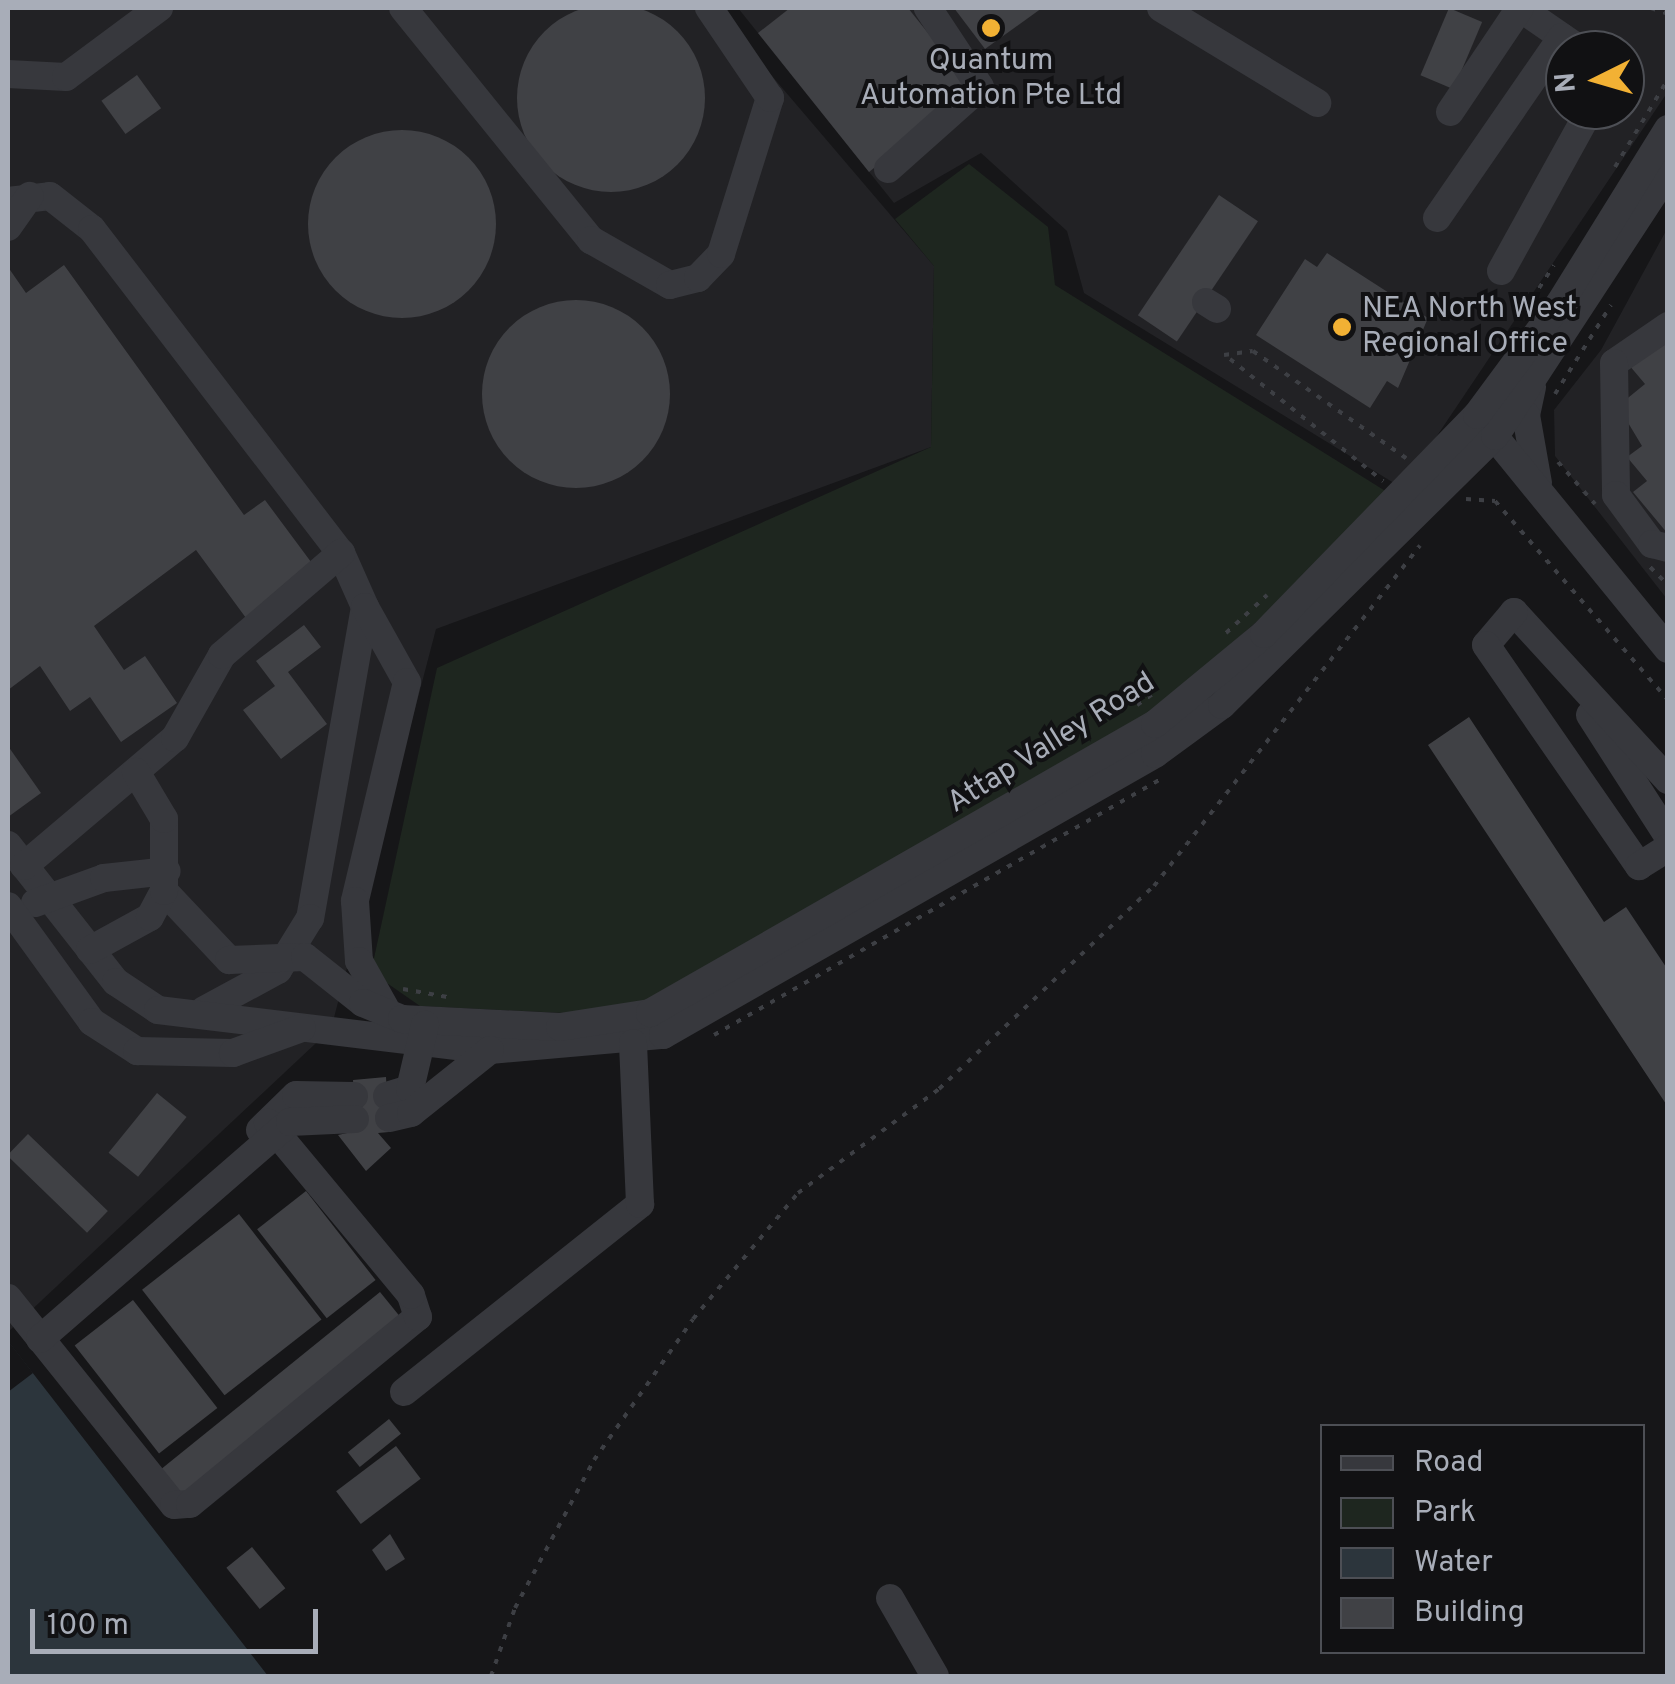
<!DOCTYPE html>
<style>
body{margin:0}
#map{position:relative;width:1675px;height:1684px;overflow:hidden;background:#161618;font-family:Overpass,sans-serif}
div>[style]{position:absolute}
[style*='--x']{left:calc(var(--x)*1px);top:calc(var(--y)*1px);width:calc(var(--w)*1px);rotate:calc(var(--a)*1deg)}
.built>*{inset:0;background:#222225}
.green>*{inset:0;background:#1e261f}
.water>*{inset:0;background:#2c353c}
.pier>*{inset:0;background:#161618}
.building>*{inset:0;background:#404145;transform-origin:0 0}
.round{border-radius:50%}
.path>*{height:4px;margin-top:-2px;transform-origin:0;background:repeating-linear-gradient(90deg,#3d3f44 0 5px,transparent 0 13px)}
.minor>*{height:28px;margin:-14px;padding:0 14px;transform-origin:14px;border-radius:14px;background:#37383d}
.dots>*{width:28px;height:28px;translate:-50% -50%;box-sizing:border-box;border:5px solid #111113;border-radius:50%}
span{translate:-50% -50%;white-space:nowrap;text-align:center;line-height:1.15;-webkit-text-stroke:8px #111113;paint-order:stroke}
.poi-label{font-size:30px;color:#a8adb8}
.left{translate:0 -50%;text-align:left}
.street-label{font-size:30px;color:#a8adb8}
.frame{position:absolute;inset:0;border:10px solid #a8adb8;pointer-events:none}
.legend{position:absolute;left:1320px;top:1424px;width:325px;height:230px;box-sizing:border-box;background:#111113;border:2px solid #4d4f55;margin:0;padding:12px 18px;list-style:none;font-size:30px;color:#a8adb8}
.legend li{display:flex;align-items:center;gap:20px;height:50px}
.legend b{width:50px;border:2px solid #4d4f55}
.north{position:absolute;left:1545px;top:30px;width:100px;height:100px;box-sizing:border-box;background:#111113;border:2px solid #4d4f55;border-radius:50%;rotate:265deg;font-size:28px;font-weight:700;line-height:40px;text-align:center;color:#a8adb8}
.north::after{content:'';display:block;margin:auto;width:35px;height:45px;background:#f2b134;clip-path:polygon(50% 0,100% 100%,50% 72%,0 100%)}
.scale{position:absolute;left:30px;top:1609px;width:288px;height:45px;box-sizing:border-box;border:5px solid #a8adb8;border-top:0;padding-left:12px;font-size:30px;line-height:35px;white-space:nowrap;color:#a8adb8;-webkit-text-stroke:8px #111113;paint-order:stroke}
</style>
<div id="map">
<div class="built">
<div style="clip-path:polygon(8px 8px,714px 8px,934px 266px,931px 447px,436px 629px,331px 1029px,8px 1332px)"></div>
<div style="clip-path:polygon(evenodd,738px 8px,1667px 8px,1667px 93px,1402px 488px,1084px 293px,1067px 231px,981px 153px,894px 203px,738px 8px,1565px 50px,1625px 50px,1625px 110px,1565px 110px,1565px 50px)"></div>
<div style="clip-path:polygon(1667px 229px,1667px 599px,1555px 456px,1554px 410px,1601px 350px)"></div>
</div>
<div class="green">
<div style="clip-path:polygon(969px 164px,1048px 227px,1055px 285px,1395px 497px,1135px 731px,625px 1016px,420px 1006px,371px 972px,437px 668px,931px 447px,934px 266px,895px 219px)"></div>
</div>
<div class="water">
<div style="clip-path:polygon(8px 1341px,173px 1554px,268px 1676px,8px 1676px)"></div>
</div>
<div class="pier">
<div style="clip-path:polygon(9px 1342px,33px 1373px,8px 1392px,8px 1344px)"></div>
</div>
<div class="building">
<div class="round" style="left:517px;top:4px;width:188px;height:188px"></div>
<div style="clip-path:polygon(790px 8px,908px 8px,973px 89px,869px 172px,758px 33px)"></div>
<div style="clip-path:polygon(954px 8px,1042px 8px,985px 49px)"></div>
<div style="left:1449px;top:8px;width:36px;height:73px;rotate:23deg"></div>
<div style="left:137px;top:75px;width:41px;height:44px;rotate:54deg"></div>
<div class="round" style="left:308px;top:130px;width:188px;height:188px"></div>
<div style="left:1219px;top:195px;width:47px;height:145px;rotate:34deg"></div>
<div style="clip-path:polygon(1327px 253px,1428px 318px,1398px 388px,1387px 381px,1370px 408px,1256px 335px,1305px 259px,1317px 267px)"></div>
<div style="clip-path:polygon(64px 265px,244px 515px,265px 500px,314px 566px,246px 618px,196px 550px,94px 626px,124px 670px,145px 656px,177px 703px,121px 742px,90px 697px,70px 711px,40px 666px,8px 690px,8px 267px,26px 293px)"></div>
<div class="round" style="left:482px;top:300px;width:188px;height:188px"></div>
<div style="clip-path:polygon(1661px 339px,1668px 347px,1668px 534px,1633px 492px,1647px 481px,1627px 457px,1642px 446px,1618px 406px,1645px 384px,1629px 365px)"></div>
<div style="clip-path:polygon(304px 625px,321px 647px,288px 672px,327px 724px,281px 759px,243px 710px,275px 686px,256px 661px)"></div>
<div style="clip-path:polygon(1469px 717px,1604px 922px,1626px 907px,1668px 970px,1668px 1107px,1428px 745px)"></div>
<div style="clip-path:polygon(8px 746px,41px 793px,8px 817px)"></div>
<div style="clip-path:polygon(386px 1077px,389px 1132px,378px 1133px,391px 1148px,366px 1171px,338px 1135px,356px 1131px,353px 1080px)"></div>
<div style="left:157px;top:1093px;width:38px;height:77px;rotate:39deg"></div>
<div style="left:28px;top:1134px;width:111px;height:30px;rotate:44deg"></div>
<div style="left:306px;top:1191px;width:113px;height:62px;rotate:52deg"></div>
<div style="left:239px;top:1214px;width:134px;height:123px;rotate:52deg"></div>
<div style="left:380px;top:1292px;width:41px;height:289px;rotate:51deg"></div>
<div style="left:133px;top:1300px;width:137px;height:74px;rotate:52deg"></div>
<div style="left:389px;top:1419px;width:19px;height:53px;rotate:51deg"></div>
<div style="left:396px;top:1446px;width:41px;height:75px;rotate:53deg"></div>
<div style="clip-path:polygon(390px 1534px,405px 1559px,386px 1571px,372px 1550px)"></div>
<div style="left:252px;top:1547px;width:53px;height:33px;rotate:51deg"></div>
</div>
<div class="path">
<div style="--x:1651;--y:8;--w:18;--a:19"></div>
<div style="--x:1615;--y:167;--w:103;--a:-58.9"></div>
<div style="--x:1532;--y:299;--w:40;--a:-57.1"></div>
<div style="--x:1224;--y:355;--w:29;--a:-8"></div>
<div style="--x:1253;--y:351;--w:187;--a:35"></div>
<div style="--x:1230;--y:359;--w:196;--a:38.6"></div>
<div style="--x:1555;--y:394;--w:105;--a:-57.8"></div>
<div style="--x:1558;--y:462;--w:56;--a:48.6"></div>
<div style="--x:1466;--y:499;--w:29;--a:4"></div>
<div style="--x:1495;--y:501;--w:264;--a:49"></div>
<div style="--x:1650;--y:567;--w:25;--a:45"></div>
<div style="--x:1226;--y:633;--w:56;--a:-42.8"></div>
<div style="--x:1137;--y:705;--w:21;--a:-35"></div>
<div style="--x:403;--y:989;--w:45;--a:10.3"></div>
<div style="--x:714;--y:1035;--w:515;--a:-29.8"></div>
<div style="--x:491;--y:1676;--w:72;--a:-70.6"></div>
<div style="--x:515;--y:1608;--w:168;--a:-61.9"></div>
<div style="--x:594;--y:1460;--w:172;--a:-54.9"></div>
<div style="--x:693;--y:1319;--w:164;--a:-50.2"></div>
<div style="--x:798;--y:1193;--w:175;--a:-36.4"></div>
<div style="--x:939;--y:1089;--w:296;--a:-43.4"></div>
<div style="--x:1154;--y:886;--w:432;--a:-52"></div>
</div>
<div class="minor">
<div style="--x:403;--y:8;--w:299;--a:51"></div>
<div style="--x:591;--y:240;--w:91;--a:29.7"></div>
<div style="--x:670;--y:285;--w:29;--a:-14"></div>
<div style="--x:698;--y:278;--w:33;--a:-46"></div>
<div style="--x:721;--y:254;--w:164;--a:-72.6"></div>
<div style="--x:770;--y:98;--w:109;--a:-124.1"></div>
<div style="--x:1161;--y:8;--w:183;--a:31.3"></div>
<div style="--x:1520;--y:8;--w:74;--a:34.5"></div>
<div style="--x:8;--y:74;--w:58;--a:3"></div>
<div style="--x:66;--y:77;--w:116;--a:-36.6"></div>
<div style="--x:1450;--y:112;--w:125;--a:-56.1"></div>
<div style="--x:888;--y:169;--w:123;--a:-41.7"></div>
<div style="--x:980;--y:87;--w:95;--a:-123.4"></div>
<div style="--x:8;--y:201;--w:42;--a:-6.8"></div>
<div style="--x:50;--y:196;--w:53;--a:38.2"></div>
<div style="--x:92;--y:229;--w:409;--a:52.5"></div>
<div style="--x:341;--y:553;--w:59;--a:66"></div>
<div style="--x:365;--y:607;--w:316;--a:100"></div>
<div style="--x:310;--y:918;--w:61;--a:121.6"></div>
<div style="--x:278;--y:970;--w:84;--a:151.6"></div>
<div style="--x:1437;--y:218;--w:220;--a:-55.4"></div>
<div style="--x:8;--y:227;--w:38;--a:-55"></div>
<div style="--x:1501;--y:271;--w:184;--a:-61.1"></div>
<div style="--x:1206;--y:302;--w:13;--a:32"></div>
<div style="--x:1668;--y:326;--w:65;--a:145.6"></div>
<div style="--x:1614;--y:363;--w:132;--a:89.1"></div>
<div style="--x:1616;--y:495;--w:61;--a:53.7"></div>
<div style="--x:1652;--y:544;--w:16;--a:14"></div>
<div style="--x:1532;--y:387;--w:29;--a:102"></div>
<div style="--x:1526;--y:415;--w:69;--a:80"></div>
<div style="--x:1485;--y:425;--w:289;--a:50.8"></div>
<div style="--x:365;--y:607;--w:86;--a:60.8"></div>
<div style="--x:407;--y:682;--w:225;--a:103.4"></div>
<div style="--x:355;--y:901;--w:60;--a:86.2"></div>
<div style="--x:359;--y:961;--w:57;--a:60.8"></div>
<div style="--x:1590;--y:715;--w:144;--a:57.2"></div>
<div style="--x:1668;--y:780;--w:228;--a:-132.5"></div>
<div style="--x:1514;--y:612;--w:43;--a:130.3"></div>
<div style="--x:1486;--y:645;--w:269;--a:55.3"></div>
<div style="--x:1639;--y:866;--w:34;--a:-32"></div>
<div style="--x:8;--y:845;--w:174;--a:51.8"></div>
<div style="--x:116;--y:982;--w:50;--a:33.7"></div>
<div style="--x:158;--y:1010;--w:334;--a:6.9"></div>
<div style="--x:490;--y:1050;--w:174;--a:-5"></div>
<div style="--x:663;--y:1035;--w:567;--a:-29.73"></div>
<div style="--x:1155;--y:754;--w:83;--a:-36.2"></div>
<div style="--x:1222;--y:705;--w:383;--a:-44.6"></div>
<div style="--x:1495;--y:436;--w:316;--a:-56.8"></div>
<div style="--x:24;--y:866;--w:198;--a:-40.3"></div>
<div style="--x:175;--y:738;--w:95;--a:-60.5"></div>
<div style="--x:222;--y:655;--w:157;--a:-40.6"></div>
<div style="--x:164;--y:891;--w:95;--a:46.7"></div>
<div style="--x:229;--y:960;--w:76;--a:-2.3"></div>
<div style="--x:305;--y:957;--w:74;--a:38.4"></div>
<div style="--x:363;--y:1003;--w:42;--a:22.3"></div>
<div style="--x:402;--y:1019;--w:158;--a:2.9"></div>
<div style="--x:560;--y:1027;--w:91;--a:-8.8"></div>
<div style="--x:650;--y:1013;--w:582;--a:-29.78"></div>
<div style="--x:1155;--y:724;--w:141;--a:-39.5"></div>
<div style="--x:1264;--y:634;--w:305;--a:-45.8"></div>
<div style="--x:1477;--y:415;--w:139;--a:-53.5"></div>
<div style="--x:1560;--y:303;--w:205;--a:-58.2"></div>
<div style="--x:35;--y:903;--w:73;--a:-19.9"></div>
<div style="--x:104;--y:878;--w:63;--a:-6.3"></div>
<div style="--x:8;--y:906;--w:143;--a:54.1"></div>
<div style="--x:92;--y:1022;--w:54;--a:32.8"></div>
<div style="--x:137;--y:1051;--w:96;--a:1.2"></div>
<div style="--x:233;--y:1053;--w:73;--a:-19.9"></div>
<div style="--x:90;--y:950;--w:68;--a:-28.8"></div>
<div style="--x:150;--y:917;--w:30;--a:-62"></div>
<div style="--x:164;--y:891;--w:72;--a:-90"></div>
<div style="--x:164;--y:819;--w:55;--a:-120.8"></div>
<div style="--x:387;--y:1096;--w:24;--a:-17"></div>
<div style="--x:410;--y:1089;--w:66;--a:-76.8"></div>
<div style="--x:389;--y:1118;--w:23;--a:-13"></div>
<div style="--x:411;--y:1113;--w:101;--a:-38.6"></div>
<div style="--x:260;--y:1130;--w:50;--a:-44.2"></div>
<div style="--x:296;--y:1095;--w:58;--a:1"></div>
<div style="--x:8;--y:1298;--w:265;--a:51.3"></div>
<div style="--x:174;--y:1505;--w:16;--a:-4"></div>
<div style="--x:190;--y:1504;--w:295;--a:-39.4"></div>
<div style="--x:418;--y:1317;--w:23;--a:-108"></div>
<div style="--x:411;--y:1295;--w:224;--a:-129.7"></div>
<div style="--x:40;--y:1339;--w:331;--a:-41"></div>
<div style="--x:290;--y:1122;--w:65;--a:-2.6"></div>
<div style="--x:404;--y:1392;--w:302;--a:-38.5"></div>
<div style="--x:640;--y:1204;--w:161;--a:-92.5"></div>
<div style="--x:890;--y:1598;--w:90;--a:60"></div>
</div>
<div class="dots">
<div style="left:991px;top:28px;background:#f2b134"></div>
<div style="left:1342px;top:327px;background:#f2b134"></div>
</div>
<div class="poi-label">
<span style="left:991px;top:79px">Quantum<br>Automation Pte Ltd</span>
<span class="left" style="left:1362px;top:327px">NEA North West<br>Regional Office</span>
</div>
<div class="street-label">
<span style="left:1052px;top:744px;rotate:-32deg">Attap Valley Road</span>
</div>
<div class="frame"></div>
<ul class="legend">
<li><b style="height:12px;background:#37383d"></b>Road</li>
<li><b style="height:28px;background:#1e261f"></b>Park</li>
<li><b style="height:28px;background:#2c353c"></b>Water</li>
<li><b style="height:28px;background:#404145"></b>Building</li>
</ul>
<div class="north">N</div>
<div class="scale">100 m</div>
</div>
